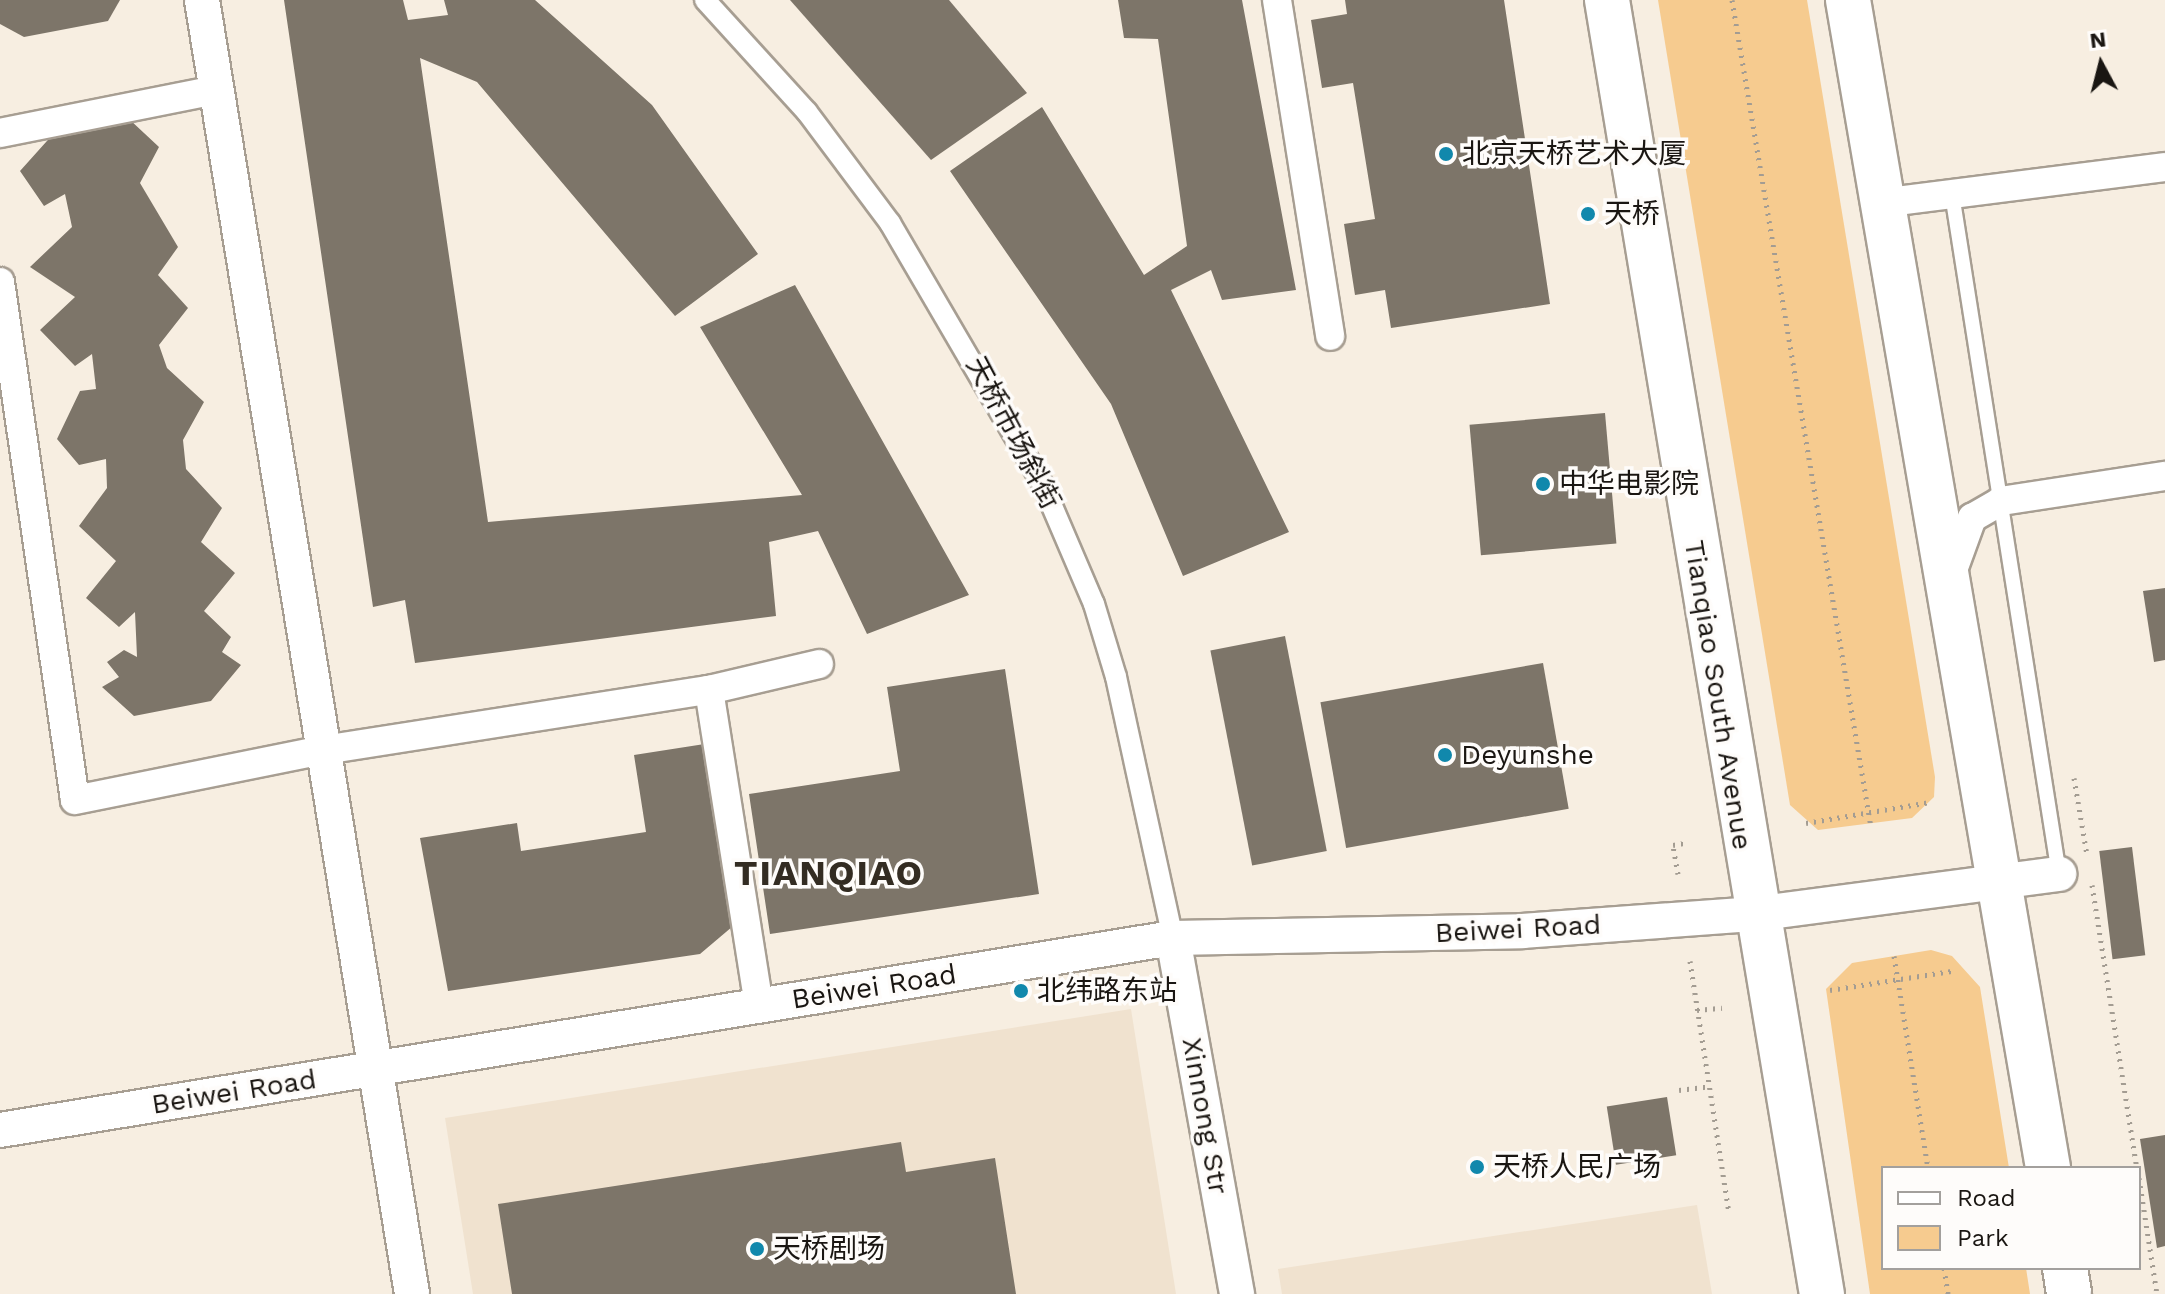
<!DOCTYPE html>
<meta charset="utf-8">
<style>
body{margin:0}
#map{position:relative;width:2165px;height:1294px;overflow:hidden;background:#f7eee1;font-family:"Work Sans","Noto Sans SC",sans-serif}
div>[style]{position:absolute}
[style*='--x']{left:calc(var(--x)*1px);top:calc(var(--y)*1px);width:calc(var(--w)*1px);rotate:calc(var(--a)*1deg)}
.built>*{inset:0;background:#f0e2cf}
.green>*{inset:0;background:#f6cb8f}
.building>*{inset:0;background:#7d7569;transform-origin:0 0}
.path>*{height:5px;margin-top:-2.5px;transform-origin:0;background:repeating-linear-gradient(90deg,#a39c92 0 2px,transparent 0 8px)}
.roads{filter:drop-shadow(2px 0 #a79e92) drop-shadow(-2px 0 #a79e92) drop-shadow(0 2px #a79e92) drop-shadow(0 -2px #a79e92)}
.service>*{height:14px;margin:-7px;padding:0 7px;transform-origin:7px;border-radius:7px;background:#fff}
.pedestrian>*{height:20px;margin:-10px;padding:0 10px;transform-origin:10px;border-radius:10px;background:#fff}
.minor>*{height:28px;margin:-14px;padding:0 14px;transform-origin:14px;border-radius:14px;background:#fff}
.tertiary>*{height:34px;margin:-17px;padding:0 17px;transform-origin:17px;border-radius:17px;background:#fff}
.primary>*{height:44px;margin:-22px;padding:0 22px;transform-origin:22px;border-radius:22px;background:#fff}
.dots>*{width:22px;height:22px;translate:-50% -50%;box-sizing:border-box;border:4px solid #fefcfa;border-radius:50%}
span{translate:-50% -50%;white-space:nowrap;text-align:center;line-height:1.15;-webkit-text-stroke:7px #fefcfa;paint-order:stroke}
.poi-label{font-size:28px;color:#1a1612}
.left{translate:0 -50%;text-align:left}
.street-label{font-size:28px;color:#1a1612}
.district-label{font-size:36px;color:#332c22;font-weight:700;letter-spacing:2px}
.legend{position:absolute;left:1881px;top:1166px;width:260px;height:104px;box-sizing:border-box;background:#fefcfa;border:2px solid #a3a09d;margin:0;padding:10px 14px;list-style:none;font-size:24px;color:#1a1612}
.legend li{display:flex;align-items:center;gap:16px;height:40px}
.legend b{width:40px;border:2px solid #a3a09d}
.north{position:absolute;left:2061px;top:24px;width:80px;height:80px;-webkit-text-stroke:6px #fefcfa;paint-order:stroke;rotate:353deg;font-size:22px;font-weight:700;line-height:32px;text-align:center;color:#1a1612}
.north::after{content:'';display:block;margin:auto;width:28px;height:36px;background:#1a1612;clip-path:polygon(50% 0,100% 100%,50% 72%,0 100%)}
</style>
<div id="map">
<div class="built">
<div style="clip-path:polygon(1131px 1009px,1176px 1294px,473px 1294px,445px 1118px)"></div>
<div style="clip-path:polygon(1697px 1205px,1712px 1294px,1282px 1294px,1278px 1269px)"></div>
</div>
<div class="green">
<div style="clip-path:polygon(1658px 0,1807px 0,1935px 777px,1934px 797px,1912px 818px,1818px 830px,1790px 805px)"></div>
<div style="clip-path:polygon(1931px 950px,1952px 956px,1980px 987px,2009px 1168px,1883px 1168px,1883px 1268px,2026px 1268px,2030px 1294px,1870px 1294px,1826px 989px,1852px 963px)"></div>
</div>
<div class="building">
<div style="clip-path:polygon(0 0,120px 0,108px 21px,24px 37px,0 24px)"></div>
<div style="clip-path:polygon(284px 0,403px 0,408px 20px,448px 15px,444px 0,535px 0,652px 105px,758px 254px,675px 316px,477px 82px,420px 58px,488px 522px,802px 495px,700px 327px,795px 285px,969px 595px,867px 634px,818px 531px,769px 542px,776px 616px,415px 663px,405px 600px,373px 607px)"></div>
<div style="clip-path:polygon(790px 0,949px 0,1027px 93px,931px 160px)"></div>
<div style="clip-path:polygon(1118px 0,1242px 0,1296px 290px,1222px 300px,1211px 270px,1171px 290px,1289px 532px,1183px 576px,1111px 404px,950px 171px,1042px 107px,1144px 275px,1187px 246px,1158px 39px,1124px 38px)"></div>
<div style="clip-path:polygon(1345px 0,1504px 0,1550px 304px,1391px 328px,1385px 290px,1355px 295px,1344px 224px,1375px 219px,1353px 83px,1322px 88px,1311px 20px,1347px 14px)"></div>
<div style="clip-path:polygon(129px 119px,159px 147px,140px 183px,178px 247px,158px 275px,188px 308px,159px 345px,167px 368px,204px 402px,183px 440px,186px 469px,222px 508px,201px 542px,235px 573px,204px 611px,231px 637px,222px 652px,241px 665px,211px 701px,134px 716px,102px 687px,119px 677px,107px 662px,124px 650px,137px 657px,135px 612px,119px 627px,86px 598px,116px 561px,79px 526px,107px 488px,106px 459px,79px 465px,57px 439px,80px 391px,96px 389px,92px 354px,75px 366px,40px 330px,75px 297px,30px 267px,72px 227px,65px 194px,44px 206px,20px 171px,55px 132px)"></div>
<div style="left:1605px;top:413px;width:131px;height:136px;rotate:85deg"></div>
<div style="clip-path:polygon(2165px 588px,2165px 660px,2154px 662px,2143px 591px)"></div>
<div style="left:1285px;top:636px;width:219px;height:76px;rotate:79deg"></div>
<div style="left:1543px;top:663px;width:148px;height:226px;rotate:80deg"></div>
<div style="clip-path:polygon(1005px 669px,1039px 894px,770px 934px,749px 794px,900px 771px,887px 687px)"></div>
<div style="clip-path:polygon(711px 743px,739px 921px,700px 954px,448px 991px,420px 838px,517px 823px,521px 851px,646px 832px,634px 755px)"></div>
<div style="left:2132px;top:847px;width:109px;height:33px;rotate:83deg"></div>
<div style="left:1667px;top:1097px;width:59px;height:61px;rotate:81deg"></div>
<div style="clip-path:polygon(2165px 1135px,2165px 1246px,2157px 1248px,2140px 1139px)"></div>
<div style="clip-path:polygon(901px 1142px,906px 1172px,995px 1158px,1016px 1294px,512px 1294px,498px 1204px)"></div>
</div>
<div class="path">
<div style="--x:1732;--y:0;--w:839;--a:80.46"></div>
<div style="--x:2074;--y:778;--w:78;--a:80.4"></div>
<div style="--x:1806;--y:823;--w:126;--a:-9.6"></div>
<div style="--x:1678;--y:874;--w:29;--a:-100"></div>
<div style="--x:1673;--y:845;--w:11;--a:-10"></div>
<div style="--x:2092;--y:885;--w:287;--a:81"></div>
<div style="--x:1894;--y:956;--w:215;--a:80.9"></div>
<div style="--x:1690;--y:961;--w:254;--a:81.2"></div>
<div style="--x:1830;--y:990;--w:123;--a:-8.9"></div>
<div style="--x:1697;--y:1010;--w:25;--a:-5"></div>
<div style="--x:1679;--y:1090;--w:31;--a:-7"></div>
<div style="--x:2139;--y:1178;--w:117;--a:81.2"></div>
<div style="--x:1944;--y:1268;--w:26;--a:81"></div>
</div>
<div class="roads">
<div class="service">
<div style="--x:1952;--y:194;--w:688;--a:81.06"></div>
</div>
<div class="pedestrian">
<div style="--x:705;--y:0;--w:151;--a:47.7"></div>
<div style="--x:807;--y:112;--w:139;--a:53.2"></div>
<div style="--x:890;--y:223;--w:303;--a:59.7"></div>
<div style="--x:1043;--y:485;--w:129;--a:66.8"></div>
<div style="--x:1094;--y:604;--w:76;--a:73.2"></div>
<div style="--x:1116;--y:677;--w:267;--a:77.7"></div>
</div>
<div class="minor">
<div style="--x:1277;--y:0;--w:340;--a:81"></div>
<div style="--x:0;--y:133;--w:220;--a:-11.3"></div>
<div style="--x:1881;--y:203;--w:286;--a:-7.2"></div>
<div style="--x:0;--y:282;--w:523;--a:81.76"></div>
<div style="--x:75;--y:800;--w:254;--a:-11.4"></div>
<div style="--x:324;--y:750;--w:390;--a:-8.9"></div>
<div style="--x:709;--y:690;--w:113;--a:-13.3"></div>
<div style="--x:1952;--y:573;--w:59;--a:-70"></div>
<div style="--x:1972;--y:518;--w:34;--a:-30"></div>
<div style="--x:2001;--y:501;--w:166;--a:-8.7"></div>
<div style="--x:709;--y:690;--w:320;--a:81"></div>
</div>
<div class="tertiary">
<div style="--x:202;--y:0;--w:1311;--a:80.78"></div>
<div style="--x:1173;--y:938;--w:362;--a:79.8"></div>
<div style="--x:0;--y:1130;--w:1189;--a:-9.3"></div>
<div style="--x:1173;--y:938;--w:349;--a:-1.1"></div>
<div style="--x:1522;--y:931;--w:234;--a:-4.2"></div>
<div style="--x:1755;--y:914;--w:307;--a:-7.5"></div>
</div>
<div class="primary">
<div style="--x:1607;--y:0;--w:1312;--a:80.57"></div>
<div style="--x:1848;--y:0;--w:1185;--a:80.28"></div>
<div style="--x:2065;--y:1268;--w:26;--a:81"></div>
</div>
</div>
<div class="dots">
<div style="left:1446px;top:154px;background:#1188ac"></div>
<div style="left:1588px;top:214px;background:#1188ac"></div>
<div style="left:1543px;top:484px;background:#1188ac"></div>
<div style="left:1445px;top:755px;background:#1188ac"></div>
<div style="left:1021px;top:991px;background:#1188ac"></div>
<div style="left:1477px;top:1167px;background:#1188ac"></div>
<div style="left:757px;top:1249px;background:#1188ac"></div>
</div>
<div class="poi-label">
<span class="left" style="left:1462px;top:154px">北京天桥艺术大厦</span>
<span class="left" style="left:1604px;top:214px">天桥</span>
<span class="left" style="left:1559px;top:484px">中华电影院</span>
<span class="left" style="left:1461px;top:755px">Deyunshe</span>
<span class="left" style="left:1037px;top:991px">北纬路东站</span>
<span class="left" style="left:1493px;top:1167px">天桥人民广场</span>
<span class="left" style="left:773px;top:1249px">天桥剧场</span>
</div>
<div class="street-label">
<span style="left:1013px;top:433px;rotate:62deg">天桥市场斜街</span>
<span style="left:1718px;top:695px;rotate:81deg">Tianqiao South Avenue</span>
<span style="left:1518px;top:929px;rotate:-3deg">Beiwei Road</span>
<span style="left:874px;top:987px;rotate:-9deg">Beiwei Road</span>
<span style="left:234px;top:1092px;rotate:-9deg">Beiwei Road</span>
<span style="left:1205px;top:1116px;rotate:80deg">Xinnong Str</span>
</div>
<div class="district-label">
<span style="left:829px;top:874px">TIANQIAO</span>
</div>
<ul class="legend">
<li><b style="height:10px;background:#fff"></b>Road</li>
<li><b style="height:22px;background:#f6cb8f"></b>Park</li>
</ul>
<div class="north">N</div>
</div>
